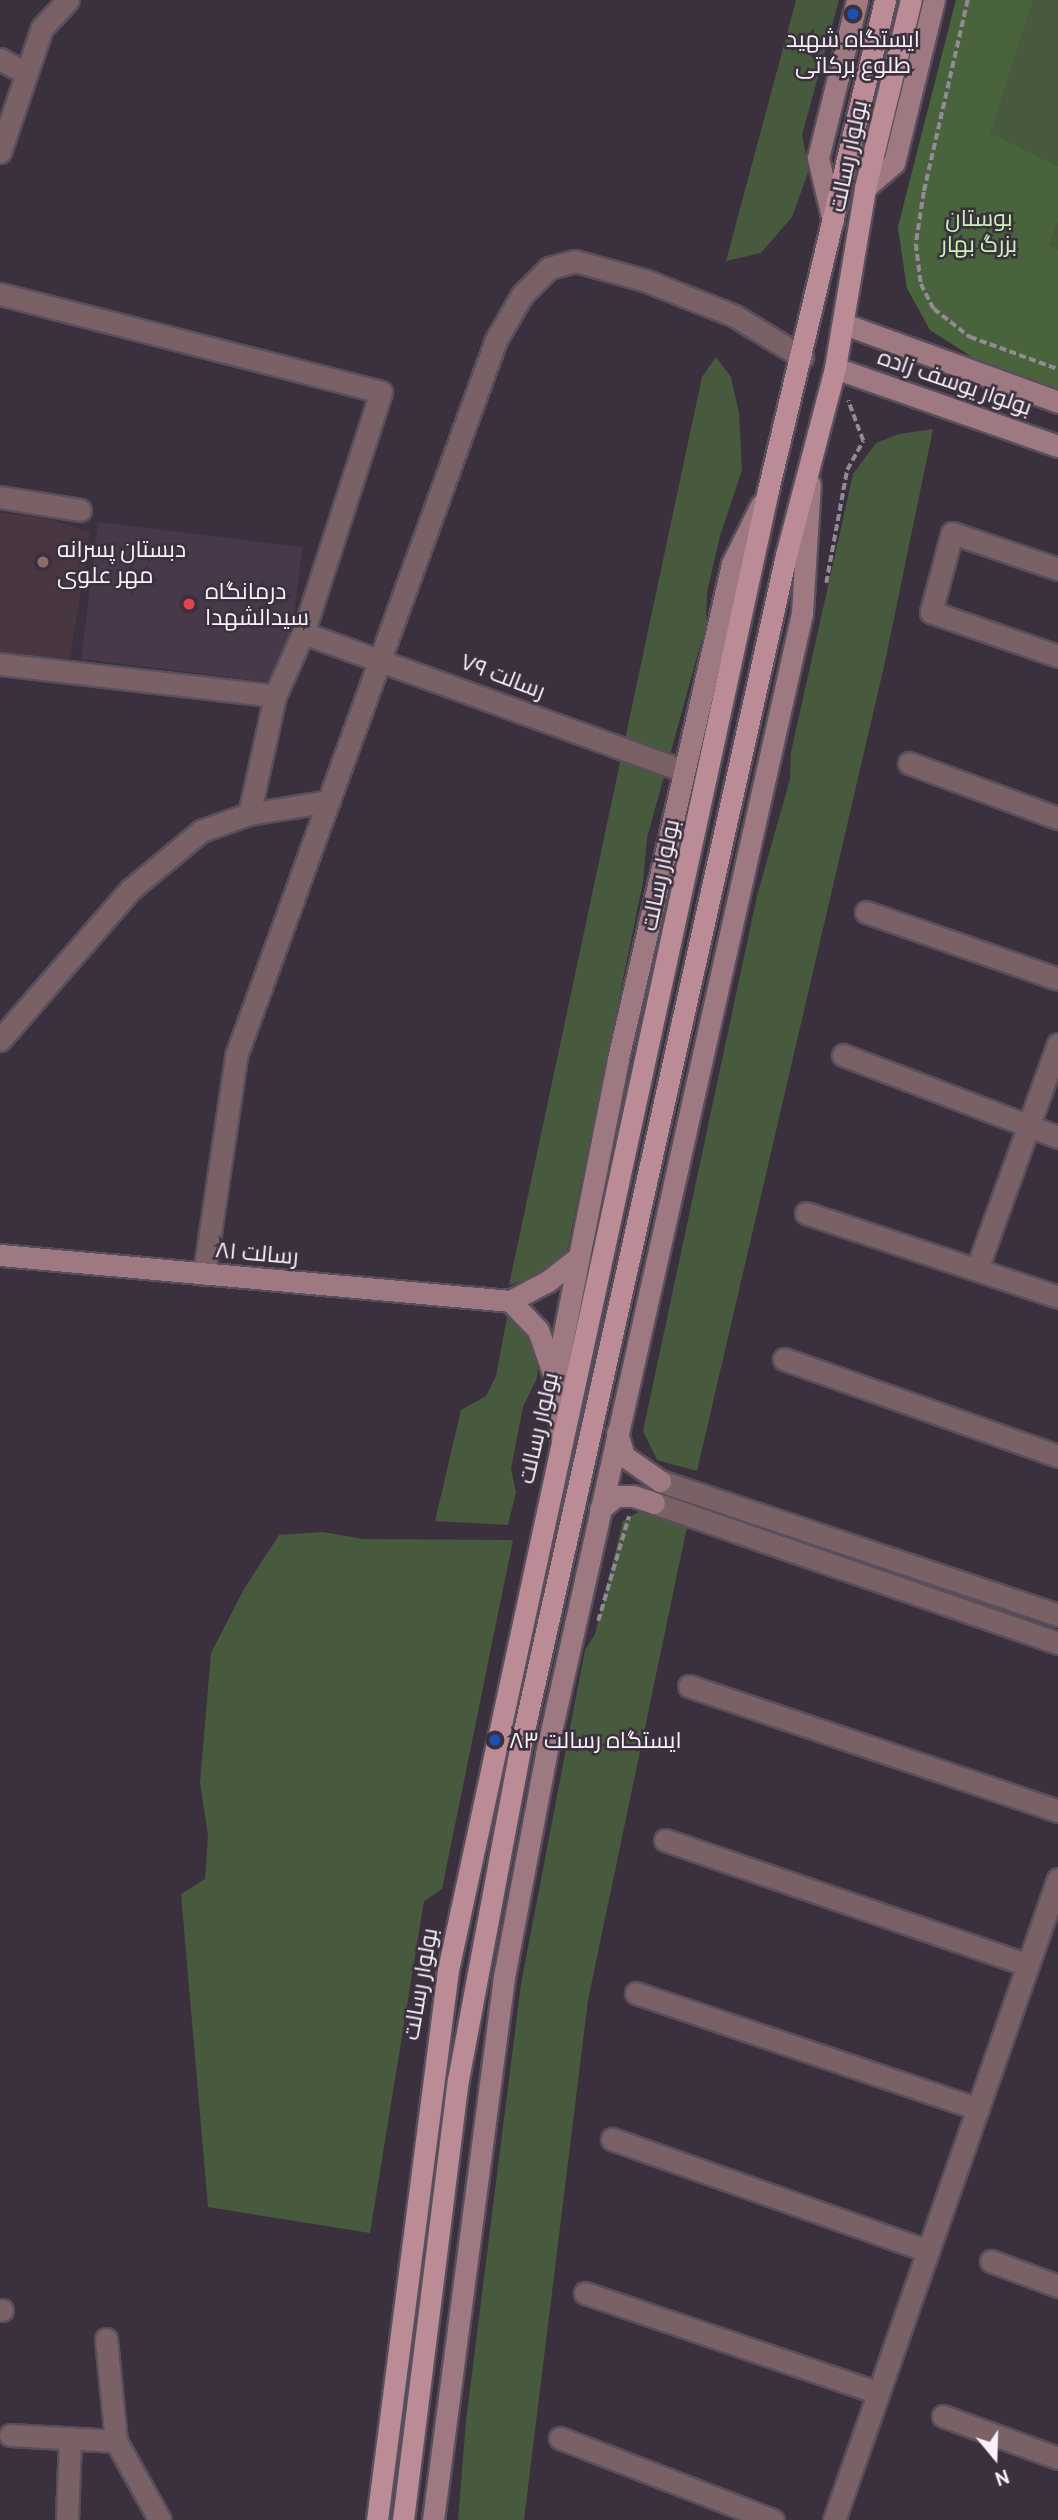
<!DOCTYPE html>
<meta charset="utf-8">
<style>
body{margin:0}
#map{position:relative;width:1058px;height:2520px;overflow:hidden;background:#3b303e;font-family:Cabin,Cairo,sans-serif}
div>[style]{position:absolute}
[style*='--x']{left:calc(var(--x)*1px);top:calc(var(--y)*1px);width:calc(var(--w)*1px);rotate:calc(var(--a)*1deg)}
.built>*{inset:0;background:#47384a;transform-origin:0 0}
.education>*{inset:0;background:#483641}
.green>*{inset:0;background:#475a3e}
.forest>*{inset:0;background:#49643c}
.path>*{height:3.5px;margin-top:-1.75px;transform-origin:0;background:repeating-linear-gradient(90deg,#938a96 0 7px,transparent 0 10.5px)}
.roads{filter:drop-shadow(2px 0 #594f5c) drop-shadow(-2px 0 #594f5c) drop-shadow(0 2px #594f5c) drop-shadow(0 -2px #594f5c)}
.street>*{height:21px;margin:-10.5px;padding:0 10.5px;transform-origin:10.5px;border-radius:10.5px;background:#796166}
.secondary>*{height:21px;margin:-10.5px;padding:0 10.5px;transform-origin:10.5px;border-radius:10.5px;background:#9f7981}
.primary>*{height:21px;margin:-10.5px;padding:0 10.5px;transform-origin:10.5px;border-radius:10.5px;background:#bb8c95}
.dots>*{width:19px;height:19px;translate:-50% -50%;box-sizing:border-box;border:4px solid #3b303e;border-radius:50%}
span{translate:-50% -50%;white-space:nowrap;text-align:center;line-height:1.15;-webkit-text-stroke:5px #3b303e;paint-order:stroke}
.poi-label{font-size:23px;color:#f8f1fa}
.left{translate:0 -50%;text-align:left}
.street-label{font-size:23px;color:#f8f1fa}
.park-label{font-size:23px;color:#c7f4b2}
.north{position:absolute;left:960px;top:2422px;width:70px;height:70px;-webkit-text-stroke:5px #3b303e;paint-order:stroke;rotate:161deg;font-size:19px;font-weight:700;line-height:28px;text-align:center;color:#f8f1fa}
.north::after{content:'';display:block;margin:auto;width:24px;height:32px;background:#f8f1fa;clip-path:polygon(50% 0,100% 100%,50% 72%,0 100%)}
</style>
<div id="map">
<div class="built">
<div style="left:98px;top:522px;width:206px;height:138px;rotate:7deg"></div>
</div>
<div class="education">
<div style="clip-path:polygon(0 512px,49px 519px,90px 532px,70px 660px,0 653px)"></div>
</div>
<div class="green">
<div style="clip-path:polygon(796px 0,839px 0,802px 135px,809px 170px,792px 217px,761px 253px,726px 261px)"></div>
<div style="clip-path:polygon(956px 0,1058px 0,1058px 390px,977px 360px,930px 330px,907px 288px,898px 227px)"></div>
<div style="clip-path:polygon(716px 357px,731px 377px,739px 413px,742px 470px,720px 536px,707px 592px,706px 624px,647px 838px,643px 882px,567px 1251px,542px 1275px,509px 1285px,702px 377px)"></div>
<div style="clip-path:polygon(933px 429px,885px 662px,697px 1471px,657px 1460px,643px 1431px,757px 896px,790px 779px,791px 752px,853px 474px,876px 443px,899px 434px)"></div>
<div style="clip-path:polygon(507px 1317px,528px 1334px,538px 1363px,537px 1378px,523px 1407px,511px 1469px,516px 1492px,508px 1525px,435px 1521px,461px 1410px,486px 1396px,496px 1376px)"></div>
<div style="clip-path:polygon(642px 1510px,688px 1522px,588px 2000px,524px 2520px,458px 2520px,466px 2421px,521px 1984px,585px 1650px,595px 1634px,623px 1521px)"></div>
<div style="clip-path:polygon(323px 1532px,363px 1539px,513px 1540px,442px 1889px,424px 1901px,370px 2233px,208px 2207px,181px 1894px,205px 1879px,208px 1835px,200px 1783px,211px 1653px,244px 1589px,279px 1535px)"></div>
</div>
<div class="forest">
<div style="clip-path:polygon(956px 0,1033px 0,990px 133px,1058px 167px,1058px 221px,1048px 245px,1058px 250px,1058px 390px,977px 360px,930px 330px,907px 288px,898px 227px)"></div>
</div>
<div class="path">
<div style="--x:968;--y:0;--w:197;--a:102.9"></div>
<div style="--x:924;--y:192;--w:53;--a:98.7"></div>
<div style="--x:916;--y:244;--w:40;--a:82.9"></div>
<div style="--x:921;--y:284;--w:28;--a:63"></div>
<div style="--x:934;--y:309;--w:46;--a:37.9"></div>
<div style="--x:970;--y:337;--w:94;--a:20"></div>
<div style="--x:826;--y:583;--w:115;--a:-79.5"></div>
<div style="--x:847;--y:470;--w:33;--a:-61"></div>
<div style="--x:863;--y:441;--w:43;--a:-110.6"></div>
<div style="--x:598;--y:1621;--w:109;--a:-73.6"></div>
</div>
<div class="roads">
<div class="street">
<div style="--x:0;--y:59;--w:26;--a:29"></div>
<div style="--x:0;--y:152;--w:131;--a:-71.3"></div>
<div style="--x:42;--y:28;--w:38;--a:-47"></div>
<div style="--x:0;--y:294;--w:393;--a:14.4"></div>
<div style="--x:381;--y:392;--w:253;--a:107.9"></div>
<div style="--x:303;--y:633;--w:69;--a:114"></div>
<div style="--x:275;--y:696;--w:121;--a:102.4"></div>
<div style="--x:0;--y:497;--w:81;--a:9.2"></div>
<div style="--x:1058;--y:569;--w:112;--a:-161.2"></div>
<div style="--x:952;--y:533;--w:82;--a:104.9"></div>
<div style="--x:931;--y:612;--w:134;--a:19.1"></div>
<div style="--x:303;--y:633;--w:405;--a:19.9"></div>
<div style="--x:0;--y:664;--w:277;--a:6.6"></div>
<div style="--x:909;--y:763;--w:159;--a:20.3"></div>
<div style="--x:866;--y:912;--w:203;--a:19.2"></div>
<div style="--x:0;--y:1040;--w:200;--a:-49.1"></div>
<div style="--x:131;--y:889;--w:91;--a:-39.6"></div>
<div style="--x:201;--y:831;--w:51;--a:-19.5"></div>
<div style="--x:249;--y:814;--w:81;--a:-9.2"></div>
<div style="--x:843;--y:1055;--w:230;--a:20.9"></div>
<div style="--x:806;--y:1213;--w:266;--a:18.4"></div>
<div style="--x:977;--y:1269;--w:239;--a:-70.2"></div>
<div style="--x:204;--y:1274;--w:220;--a:-81.6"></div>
<div style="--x:236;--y:1056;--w:762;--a:-70.04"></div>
<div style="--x:496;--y:340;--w:52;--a:-60"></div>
<div style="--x:522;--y:295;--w:38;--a:-45"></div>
<div style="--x:549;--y:268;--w:27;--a:-15"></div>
<div style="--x:575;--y:261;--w:72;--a:15.4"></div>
<div style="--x:644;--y:280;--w:98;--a:21.6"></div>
<div style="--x:735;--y:316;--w:79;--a:31.5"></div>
<div style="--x:784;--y:1359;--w:291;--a:19.5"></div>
<div style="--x:660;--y:1481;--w:420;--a:18.6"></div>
<div style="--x:654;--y:1503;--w:428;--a:19.1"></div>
<div style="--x:689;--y:1686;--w:390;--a:18.7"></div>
<div style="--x:665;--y:1840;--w:384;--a:19"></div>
<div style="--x:636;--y:1993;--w:361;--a:18.7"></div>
<div style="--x:612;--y:2139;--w:335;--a:19.5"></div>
<div style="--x:991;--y:2261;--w:72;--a:20.5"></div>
<div style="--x:585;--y:2293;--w:310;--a:18.8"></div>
<div style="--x:0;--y:2310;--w:2;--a:0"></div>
<div style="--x:106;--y:2339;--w:102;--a:84.4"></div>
<div style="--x:116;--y:2441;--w:90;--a:60.9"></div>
<div style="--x:943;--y:2416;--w:122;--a:20.1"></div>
<div style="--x:10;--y:2435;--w:106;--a:3.2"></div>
<div style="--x:560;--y:2438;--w:228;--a:21.1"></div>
<div style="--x:67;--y:2520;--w:82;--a:-87.9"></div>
<div style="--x:834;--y:2520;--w:679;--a:-70.74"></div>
</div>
<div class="secondary">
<div style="--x:865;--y:188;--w:38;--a:-41"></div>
<div style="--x:894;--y:163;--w:168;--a:-76.2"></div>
<div style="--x:833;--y:221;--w:65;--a:-103.4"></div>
<div style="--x:818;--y:158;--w:163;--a:-76.1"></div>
<div style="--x:844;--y:324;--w:228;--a:20"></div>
<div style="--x:835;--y:368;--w:236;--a:19.3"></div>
<div style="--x:0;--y:1255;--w:512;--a:5.15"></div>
<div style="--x:510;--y:1301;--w:40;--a:46"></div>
<div style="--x:538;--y:1330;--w:49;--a:70.8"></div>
<div style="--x:510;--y:1301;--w:43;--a:-27.8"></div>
<div style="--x:548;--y:1281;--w:37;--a:-38"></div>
<div style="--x:617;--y:1433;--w:24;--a:73"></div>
<div style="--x:624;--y:1456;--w:44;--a:34.8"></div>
<div style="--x:561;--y:1437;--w:59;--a:-95.8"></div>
<div style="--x:555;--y:1378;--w:325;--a:-78.8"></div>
<div style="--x:618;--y:1059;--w:508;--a:-77.03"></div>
<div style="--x:732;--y:564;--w:66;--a:-63.8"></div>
<div style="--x:600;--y:1509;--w:21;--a:-39"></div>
<div style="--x:616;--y:1496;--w:17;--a:0"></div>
<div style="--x:633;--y:1496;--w:22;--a:18"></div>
<div style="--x:433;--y:2520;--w:548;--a:-82.55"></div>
<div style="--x:504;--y:1977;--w:227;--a:-79.3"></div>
<div style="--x:546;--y:1754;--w:1169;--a:-77.35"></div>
<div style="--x:802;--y:613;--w:129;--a:-86.5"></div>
</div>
<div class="primary">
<div style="--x:377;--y:2520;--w:555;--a:-82.64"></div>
<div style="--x:448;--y:1970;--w:1514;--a:-77.8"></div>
<div style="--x:768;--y:490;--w:504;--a:-76.57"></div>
<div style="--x:403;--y:2520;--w:443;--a:-82.9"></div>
<div style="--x:458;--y:2080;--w:338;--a:-79.4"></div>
<div style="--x:520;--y:1748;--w:1222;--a:-77.43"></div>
<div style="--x:786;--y:555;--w:193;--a:-75.3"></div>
<div style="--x:835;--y:368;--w:182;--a:-80.5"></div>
<div style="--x:865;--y:188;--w:194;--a:-76.3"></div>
</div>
</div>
<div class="dots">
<div style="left:853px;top:14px;background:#1a4fb4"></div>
<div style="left:43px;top:562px;background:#8d6e63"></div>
<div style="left:189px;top:604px;background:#e0444e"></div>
<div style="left:495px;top:1740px;background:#1a4fb4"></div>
</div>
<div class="poi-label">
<span style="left:853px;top:52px">ایستگاه شهید<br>طلوع برکاتی</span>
<span class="left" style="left:57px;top:562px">دبستان پسرانه<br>مهر علوی</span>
<span class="left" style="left:205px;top:604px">درمانگاه<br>سیدالشهدا</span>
<span class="left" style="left:509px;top:1740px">ایستگاه رسالت ۸۳</span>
</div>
<div class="street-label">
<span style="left:848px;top:156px;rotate:-78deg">بولوار رسالت</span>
<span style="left:955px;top:382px;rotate:19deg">بولوار یوسف زاده</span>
<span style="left:503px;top:676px;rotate:21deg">رسالت ۷۹</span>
<span style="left:660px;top:875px;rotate:-78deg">بولوار رسالت</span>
<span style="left:257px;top:1253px;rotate:5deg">رسالت ۸۱</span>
<span style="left:538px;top:1428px;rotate:-77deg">بولوار رسالت</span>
<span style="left:420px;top:1984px;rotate:-80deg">بولوار رسالت</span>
</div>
<div class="park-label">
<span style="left:979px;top:231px">بوستان<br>بزرگ بهار</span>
</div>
<div class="north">N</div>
</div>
